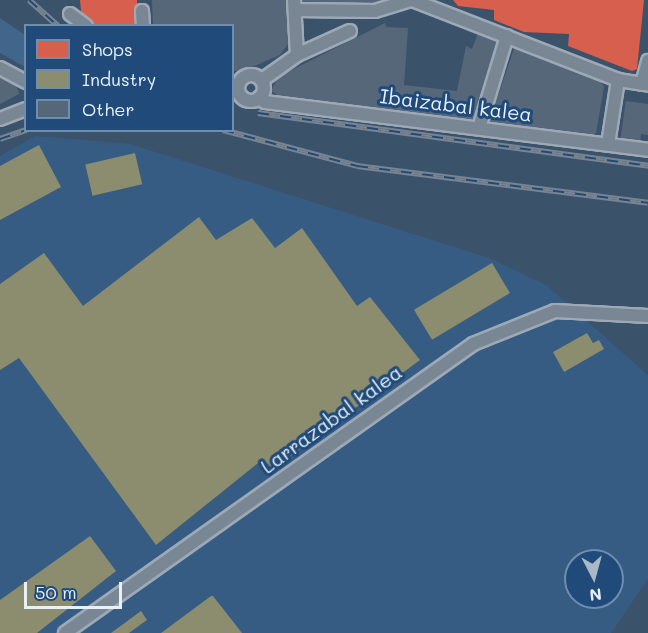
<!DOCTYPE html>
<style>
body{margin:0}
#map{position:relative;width:648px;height:633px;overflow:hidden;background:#3b526b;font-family:Mali,sans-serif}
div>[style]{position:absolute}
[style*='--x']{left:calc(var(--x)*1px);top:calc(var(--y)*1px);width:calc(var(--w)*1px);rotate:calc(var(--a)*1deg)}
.built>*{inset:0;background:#365c84}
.green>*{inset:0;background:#42658c}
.shops>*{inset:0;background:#d6604d}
.industry>*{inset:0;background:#8c8c6e;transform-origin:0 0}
.building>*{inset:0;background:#57677a}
.roads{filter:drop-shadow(2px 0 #9da9b6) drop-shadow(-2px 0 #9da9b6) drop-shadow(0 2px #9da9b6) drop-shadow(0 -2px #9da9b6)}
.street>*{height:12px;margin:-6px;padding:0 6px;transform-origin:6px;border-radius:6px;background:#798694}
.street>.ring{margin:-6px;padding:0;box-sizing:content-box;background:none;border:12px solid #798694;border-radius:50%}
.rail>*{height:6px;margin-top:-3px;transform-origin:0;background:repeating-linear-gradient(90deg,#1f4a7a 0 11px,#788491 0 22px);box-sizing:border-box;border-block:2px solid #788491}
span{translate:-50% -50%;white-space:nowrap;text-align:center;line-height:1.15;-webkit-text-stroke:6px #1f4a7a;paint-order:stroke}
.street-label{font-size:20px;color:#e8f1f8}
.legend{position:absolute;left:24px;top:24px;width:210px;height:108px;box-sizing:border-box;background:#1f4a7a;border:2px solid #6f8dac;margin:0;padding:8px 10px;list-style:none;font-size:18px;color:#e8f1f8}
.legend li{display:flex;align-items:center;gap:12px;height:30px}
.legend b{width:30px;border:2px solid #6f8dac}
.north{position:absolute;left:564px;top:549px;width:60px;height:60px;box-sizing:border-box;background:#1f4a7a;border:2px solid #6f8dac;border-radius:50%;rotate:174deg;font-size:16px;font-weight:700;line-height:24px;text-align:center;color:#e8f1f8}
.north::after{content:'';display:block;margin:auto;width:21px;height:27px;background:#abb9c7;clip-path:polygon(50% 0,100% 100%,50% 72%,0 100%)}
.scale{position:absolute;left:24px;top:582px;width:98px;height:27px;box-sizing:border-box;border:3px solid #e8f1f8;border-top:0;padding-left:8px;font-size:18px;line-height:21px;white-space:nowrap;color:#e8f1f8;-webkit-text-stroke:4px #1f4a7a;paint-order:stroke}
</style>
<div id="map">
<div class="built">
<div style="clip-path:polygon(evenodd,35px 136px,130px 144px,489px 258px,546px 285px,648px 375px,648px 579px,611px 633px,0 633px,0 156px,35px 136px,576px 561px,612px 561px,612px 597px,576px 597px,576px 561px)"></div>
</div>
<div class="green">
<div style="clip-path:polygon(0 18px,25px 35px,25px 67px,0 53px)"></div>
</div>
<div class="shops">
<div style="clip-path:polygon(80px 0,137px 0,137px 26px,91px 26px,82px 20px)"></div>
<div style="clip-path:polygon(453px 0,644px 0,637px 69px,632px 71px,568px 46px,569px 34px,524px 32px,494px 20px,494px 10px,458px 6px)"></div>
</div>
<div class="industry">
<div style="clip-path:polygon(39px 145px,61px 187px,0 220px,0 166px)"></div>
<div style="left:135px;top:153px;width:32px;height:51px;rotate:77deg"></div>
<div style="clip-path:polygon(199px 217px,216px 240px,252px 218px,275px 248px,302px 228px,357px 306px,370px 297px,420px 360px,273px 469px,263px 459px,156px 545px,19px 358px,0 370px,0 284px,44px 253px,83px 306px)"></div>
<div style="left:492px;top:263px;width:35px;height:91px;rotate:59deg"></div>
<div style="clip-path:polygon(587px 333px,593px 343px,599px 340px,604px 349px,564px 372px,553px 352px)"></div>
<div style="clip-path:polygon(90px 536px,116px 571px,37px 633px,0 633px,0 600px)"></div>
<div style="clip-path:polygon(213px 596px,242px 633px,161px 633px,211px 596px)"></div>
<div style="clip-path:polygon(141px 611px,147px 620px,129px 633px,111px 633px)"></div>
</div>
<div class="building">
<div style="clip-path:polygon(152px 0,286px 0,288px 44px,280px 55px,240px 72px,232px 70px,232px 26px,153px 26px)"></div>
<div style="clip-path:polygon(301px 0,390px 0,374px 6px,301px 6px)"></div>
<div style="clip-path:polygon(385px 23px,386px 27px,408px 28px,404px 85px,457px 91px,466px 46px,472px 49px,478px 33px,499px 42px,474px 118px,466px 123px,280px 97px,271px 91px,278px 77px)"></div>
<div style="clip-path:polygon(515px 46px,599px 79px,604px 87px,596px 133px,589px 138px,489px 122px)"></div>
<div style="clip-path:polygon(0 75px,15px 81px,19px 94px,0 104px)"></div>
<div style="clip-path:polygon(626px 101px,648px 104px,648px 135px,641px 134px,640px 143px,620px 141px)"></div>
</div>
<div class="roads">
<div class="street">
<div style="--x:294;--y:0;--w:55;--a:86.9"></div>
<div style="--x:412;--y:0;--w:221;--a:21.2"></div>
<div style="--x:618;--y:80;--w:30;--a:9"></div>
<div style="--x:295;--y:10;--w:80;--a:0.7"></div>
<div style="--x:375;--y:11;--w:39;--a:-17"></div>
<div style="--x:142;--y:11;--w:15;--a:86"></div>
<div style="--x:70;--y:14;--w:20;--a:37"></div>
<div style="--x:0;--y:68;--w:30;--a:28"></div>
<div class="ring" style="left:238px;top:75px;width:14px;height:14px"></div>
<div style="--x:262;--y:80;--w:43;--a:-35.5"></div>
<div style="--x:297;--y:55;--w:58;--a:-24.4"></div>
<div style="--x:642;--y:84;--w:24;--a:-75"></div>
<div style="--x:259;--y:98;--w:7;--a:34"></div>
<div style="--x:265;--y:102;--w:386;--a:7.1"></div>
<div style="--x:0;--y:119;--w:28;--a:-21"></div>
<div style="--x:479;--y:128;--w:96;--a:-73.1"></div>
<div style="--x:608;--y:144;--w:65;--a:-81.1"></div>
<div style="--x:65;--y:633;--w:500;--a:-35.3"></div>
<div style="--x:473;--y:344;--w:88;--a:-21.9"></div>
<div style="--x:555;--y:311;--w:93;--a:3.1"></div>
</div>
</div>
<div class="rail">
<div style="--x:29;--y:0;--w:39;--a:42"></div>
<div style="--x:258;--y:113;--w:394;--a:7.7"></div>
<div style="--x:223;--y:130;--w:139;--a:15"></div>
<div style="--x:357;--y:166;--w:293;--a:7.2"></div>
<div style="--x:0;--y:139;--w:28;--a:-19"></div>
</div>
<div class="street-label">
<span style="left:456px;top:105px;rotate:7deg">Ibaizabal kalea</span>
<span style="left:331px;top:419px;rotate:-36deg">Larrazabal kalea</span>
</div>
<ul class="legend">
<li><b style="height:16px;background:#d6604d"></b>Shops</li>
<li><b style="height:16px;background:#8c8c6e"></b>Industry</li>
<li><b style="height:16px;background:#57677a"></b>Other</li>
</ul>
<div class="north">N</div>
<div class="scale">50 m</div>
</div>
